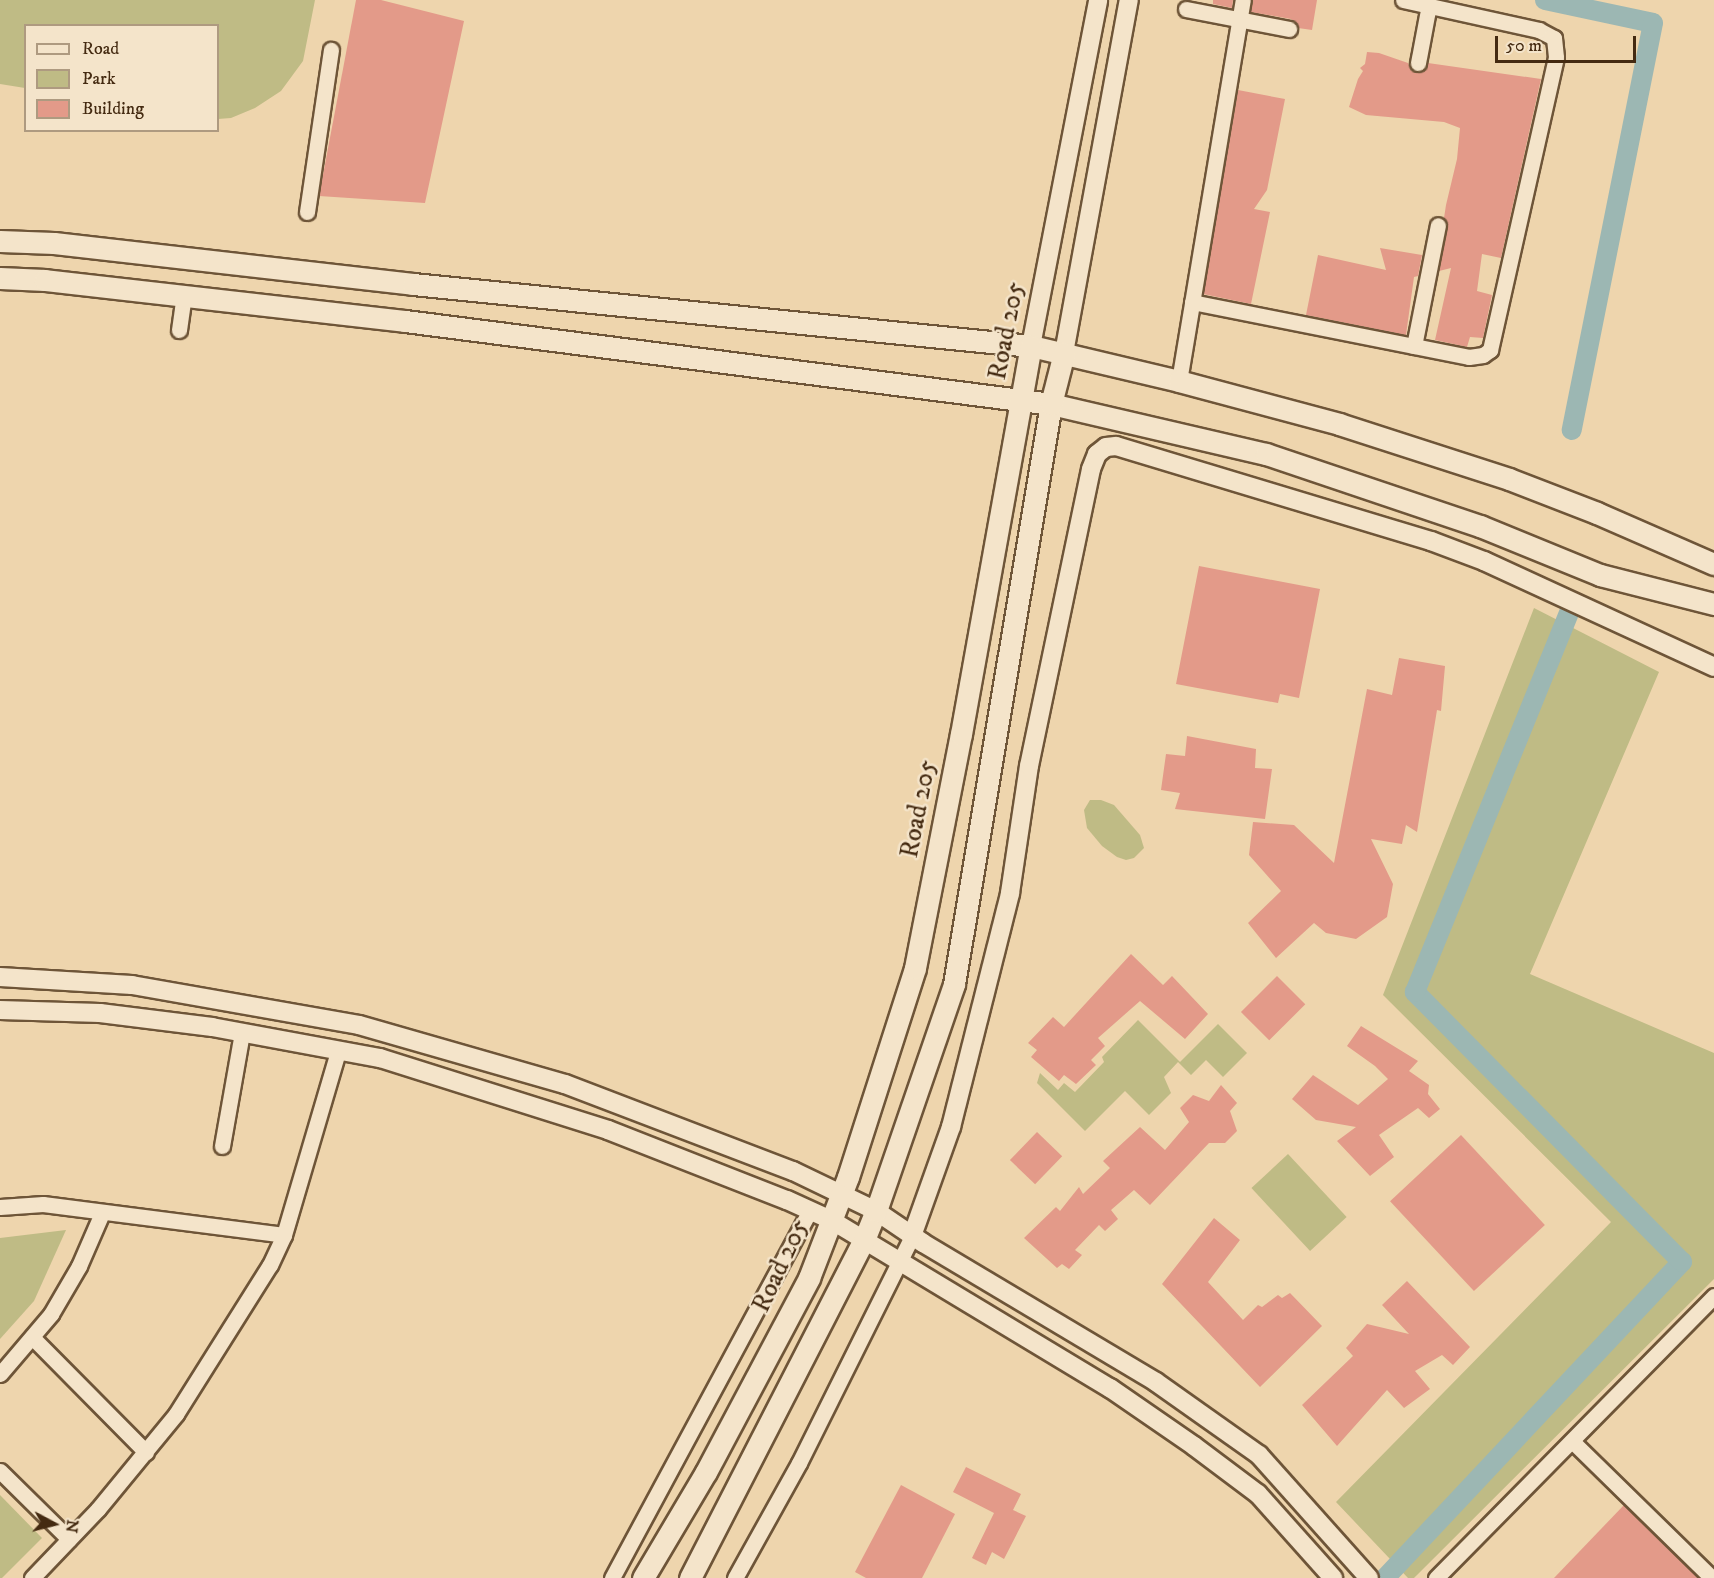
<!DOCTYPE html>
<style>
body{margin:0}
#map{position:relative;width:1714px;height:1578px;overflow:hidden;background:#eed5ad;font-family:"IM FELL DW Pica",serif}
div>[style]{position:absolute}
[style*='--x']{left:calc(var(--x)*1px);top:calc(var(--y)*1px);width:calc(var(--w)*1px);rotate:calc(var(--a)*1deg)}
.green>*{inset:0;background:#bfbb85;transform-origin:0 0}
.canal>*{height:20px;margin:-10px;padding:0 10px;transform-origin:10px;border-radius:10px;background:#9cb7b3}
.building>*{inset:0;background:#e39a89;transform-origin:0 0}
.roads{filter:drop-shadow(2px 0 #6e5538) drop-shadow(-2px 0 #6e5538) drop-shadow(0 2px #6e5538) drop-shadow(0 -2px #6e5538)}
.minor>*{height:15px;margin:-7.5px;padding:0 7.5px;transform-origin:7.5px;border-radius:7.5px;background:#f4e4ca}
.tertiary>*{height:18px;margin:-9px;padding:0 9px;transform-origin:9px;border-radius:9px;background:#f4e4ca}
.secondary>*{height:21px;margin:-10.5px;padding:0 10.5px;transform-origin:10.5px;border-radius:10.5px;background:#f4e4ca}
span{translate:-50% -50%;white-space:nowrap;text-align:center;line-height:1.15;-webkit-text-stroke:5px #f4e4ca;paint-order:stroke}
.street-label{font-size:26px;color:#442a11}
.legend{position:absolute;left:24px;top:24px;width:195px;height:108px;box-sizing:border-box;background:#f4e4ca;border:2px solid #ae9a80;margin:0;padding:8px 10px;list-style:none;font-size:18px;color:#442a11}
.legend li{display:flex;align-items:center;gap:12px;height:30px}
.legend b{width:30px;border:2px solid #ae9a80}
.north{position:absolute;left:24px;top:1494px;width:60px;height:60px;-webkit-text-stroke:4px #f4e4ca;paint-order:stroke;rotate:97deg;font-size:16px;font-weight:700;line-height:24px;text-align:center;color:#442a11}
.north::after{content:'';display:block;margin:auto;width:21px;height:27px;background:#442a11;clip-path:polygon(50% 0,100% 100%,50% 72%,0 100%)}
.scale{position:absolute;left:1495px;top:36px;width:141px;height:27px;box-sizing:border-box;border:3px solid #442a11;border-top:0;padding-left:8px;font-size:18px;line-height:21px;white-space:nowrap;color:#442a11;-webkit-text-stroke:4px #f4e4ca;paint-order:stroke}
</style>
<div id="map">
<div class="green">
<div style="clip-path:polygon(0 0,315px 0,303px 61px,281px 91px,255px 108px,231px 118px,218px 119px,218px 26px,26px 26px,25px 88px,0 84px)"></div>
<div style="clip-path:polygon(1534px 608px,1659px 672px,1530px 974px,1714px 1053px,1714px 1279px,1414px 1578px,1408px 1578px,1336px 1502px,1611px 1222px,1383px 995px)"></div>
<div style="clip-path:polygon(1090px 800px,1101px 800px,1114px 805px,1140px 835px,1144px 848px,1134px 858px,1126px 860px,1117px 857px,1102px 846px,1087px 828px,1084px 810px)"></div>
<div style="clip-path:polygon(1138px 1020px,1180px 1062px,1218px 1024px,1247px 1053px,1223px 1077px,1206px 1060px,1191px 1075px,1178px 1062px,1164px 1077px,1171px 1093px,1149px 1115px,1125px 1091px,1085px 1131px,1037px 1083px,1040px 1073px,1058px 1090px,1064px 1083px,1075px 1092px,1104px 1062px,1102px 1057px)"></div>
<div style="left:1288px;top:1154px;width:86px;height:50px;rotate:47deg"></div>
<div style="clip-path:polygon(66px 1230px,34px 1301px,0 1339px,0 1238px)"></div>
<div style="clip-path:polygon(0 1495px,42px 1538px,2px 1578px,0 1578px)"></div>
</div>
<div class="canal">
<div style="--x:1545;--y:0;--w:110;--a:12"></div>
<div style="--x:1653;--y:23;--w:415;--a:101.3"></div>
<div style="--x:1385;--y:1578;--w:434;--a:-46.8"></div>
<div style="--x:1682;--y:1262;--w:380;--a:-134.7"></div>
<div style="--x:1415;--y:992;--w:411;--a:-67.9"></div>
</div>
<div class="building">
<div style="clip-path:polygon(356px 0,381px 0,464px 21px,425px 203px,319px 196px)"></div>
<div style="clip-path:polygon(1213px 0,1233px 0,1232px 8px,1213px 4px)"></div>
<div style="clip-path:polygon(1253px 0,1317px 0,1312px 30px,1298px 28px,1291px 19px,1251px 12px)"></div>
<div style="clip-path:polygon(1367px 52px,1379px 53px,1408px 63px,1411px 70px,1417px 73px,1425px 70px,1428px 63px,1541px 79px,1501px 258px,1482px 254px,1477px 291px,1492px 295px,1483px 338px,1470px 337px,1467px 347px,1435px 340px,1451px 268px,1439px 271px,1448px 227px,1444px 218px,1446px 205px,1457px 159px,1460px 128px,1444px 122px,1366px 115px,1349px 107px,1358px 79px,1363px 71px,1360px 68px,1365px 64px)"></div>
<div style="clip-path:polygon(1238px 90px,1285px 99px,1267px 190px,1254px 209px,1270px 212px,1251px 304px,1203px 294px)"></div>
<div style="clip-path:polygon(1380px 248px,1422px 255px,1418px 276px,1414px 277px,1406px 335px,1306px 315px,1318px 255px,1386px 270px)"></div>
<div style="clip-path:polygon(1199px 566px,1320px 589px,1299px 698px,1280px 694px,1278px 703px,1176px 684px)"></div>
<div style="clip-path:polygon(1399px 658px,1445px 666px,1441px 711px,1437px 710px,1417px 832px,1406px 825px,1402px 844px,1371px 839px,1393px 884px,1387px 917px,1356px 939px,1326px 933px,1314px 923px,1276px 958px,1248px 923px,1281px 891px,1249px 855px,1253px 822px,1294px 825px,1334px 863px,1367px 689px,1392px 695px)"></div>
<div style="clip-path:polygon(1187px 736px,1256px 749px,1255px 768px,1272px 769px,1265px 819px,1175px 809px,1180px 793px,1161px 790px,1166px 754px,1185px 756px)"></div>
<div style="clip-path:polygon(1131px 954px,1163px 985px,1172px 976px,1208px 1014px,1185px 1039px,1140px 1001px,1098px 1038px,1105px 1046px,1091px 1060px,1096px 1065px,1076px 1084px,1064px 1075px,1059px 1081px,1031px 1057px,1037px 1050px,1028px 1043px,1053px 1017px,1064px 1027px)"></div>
<div style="left:1277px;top:976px;width:40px;height:51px;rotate:45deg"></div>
<div style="clip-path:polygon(1361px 1026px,1418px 1061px,1409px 1071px,1429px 1085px,1428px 1094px,1440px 1109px,1429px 1118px,1418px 1108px,1379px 1135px,1394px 1157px,1370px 1176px,1337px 1141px,1356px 1127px,1316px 1120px,1292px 1099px,1313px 1075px,1358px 1105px,1388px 1079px,1375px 1066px,1347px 1046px)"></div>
<div style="clip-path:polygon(1221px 1085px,1237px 1103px,1230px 1111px,1237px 1131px,1225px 1143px,1209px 1143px,1150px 1205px,1134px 1190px,1111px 1210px,1118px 1219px,1105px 1231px,1099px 1225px,1075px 1250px,1082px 1255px,1069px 1269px,1062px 1264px,1057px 1268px,1024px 1238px,1056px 1207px,1060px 1211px,1079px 1187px,1083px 1194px,1110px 1168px,1103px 1161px,1140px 1127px,1165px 1150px,1189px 1122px,1180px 1108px,1193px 1095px,1209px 1101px)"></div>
<div style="left:1037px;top:1132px;width:35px;height:39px;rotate:44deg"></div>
<div style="left:1461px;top:1135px;width:123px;height:97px;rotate:47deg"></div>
<div style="clip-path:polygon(1214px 1218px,1240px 1240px,1208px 1282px,1243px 1320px,1258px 1305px,1262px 1307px,1278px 1295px,1282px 1298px,1290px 1293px,1322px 1326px,1260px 1387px,1162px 1284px)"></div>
<div style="clip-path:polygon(1407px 1281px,1470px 1347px,1453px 1365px,1442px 1355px,1415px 1371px,1430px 1389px,1404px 1408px,1387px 1390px,1337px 1446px,1302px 1405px,1353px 1356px,1346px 1348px,1367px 1324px,1409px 1334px,1382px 1305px)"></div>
<div style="clip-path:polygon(966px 1467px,1021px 1494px,1013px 1510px,1026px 1516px,1004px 1559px,992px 1552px,986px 1565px,972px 1558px,994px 1513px,953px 1492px)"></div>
<div style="clip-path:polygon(901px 1485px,955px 1514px,922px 1578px,866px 1578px,855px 1572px)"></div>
<div style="clip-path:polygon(1624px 1505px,1698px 1578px,1554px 1578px)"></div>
</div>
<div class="roads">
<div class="minor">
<div style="--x:1186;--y:9;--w:105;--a:11"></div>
<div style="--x:1418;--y:63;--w:59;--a:-79.3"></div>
<div style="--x:307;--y:212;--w:164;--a:-81.6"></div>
<div style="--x:1192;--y:302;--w:282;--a:11.2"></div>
<div style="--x:1469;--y:357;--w:14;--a:-8"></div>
<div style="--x:1483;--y:355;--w:9;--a:-36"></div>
<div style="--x:1490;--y:350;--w:300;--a:-77.3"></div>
<div style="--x:1556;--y:57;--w:19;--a:-96"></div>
<div style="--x:1554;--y:38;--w:17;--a:-152"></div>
<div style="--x:1539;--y:30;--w:139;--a:-167.6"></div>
<div style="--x:179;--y:330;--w:35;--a:-82"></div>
<div style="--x:1414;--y:346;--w:123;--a:-78.8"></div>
<div style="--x:1179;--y:381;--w:386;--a:-80.5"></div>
<div style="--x:222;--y:1146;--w:115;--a:-80"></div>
<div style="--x:0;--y:1207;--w:43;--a:-4"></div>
<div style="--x:43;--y:1204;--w:243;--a:7.3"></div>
<div style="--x:284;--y:1235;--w:192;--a:-73.6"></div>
<div style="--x:32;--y:1337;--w:162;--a:45.3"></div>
<div style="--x:0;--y:1374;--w:79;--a:-49.6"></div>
<div style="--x:51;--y:1314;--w:56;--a:-59.7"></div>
<div style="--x:79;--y:1266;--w:58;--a:-66.5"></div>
<div style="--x:1572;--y:1441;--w:196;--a:44.4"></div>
<div style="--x:0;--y:1471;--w:97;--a:44.6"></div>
<div style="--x:32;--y:1578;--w:95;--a:-46.3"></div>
<div style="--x:98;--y:1509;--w:123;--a:-50.6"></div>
<div style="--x:176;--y:1414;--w:176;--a:-57.8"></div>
<div style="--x:270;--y:1265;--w:33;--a:-65"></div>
<div style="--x:612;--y:1578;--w:418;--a:-61.7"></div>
<div style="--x:735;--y:1578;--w:132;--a:-60.9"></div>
<div style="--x:799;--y:1463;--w:254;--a:-63.5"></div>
<div style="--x:1436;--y:1578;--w:396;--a:-45.4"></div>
</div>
<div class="tertiary">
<div style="--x:1031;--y:346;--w:352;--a:-79"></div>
<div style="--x:1064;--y:353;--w:359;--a:-79.6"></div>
<div style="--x:0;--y:977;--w:132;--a:3.5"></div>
<div style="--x:132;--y:985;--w:230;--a:10"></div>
<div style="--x:359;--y:1025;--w:214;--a:16"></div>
<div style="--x:565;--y:1084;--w:244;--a:20.9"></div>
<div style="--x:793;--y:1171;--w:92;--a:25.7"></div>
<div style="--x:876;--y:1211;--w:57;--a:34.2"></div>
<div style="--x:923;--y:1243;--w:271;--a:30.8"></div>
<div style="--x:1156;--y:1382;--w:126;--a:35.3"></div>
<div style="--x:1259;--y:1455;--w:165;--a:48.2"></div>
<div style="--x:0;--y:1010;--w:100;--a:1.7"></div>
<div style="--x:100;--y:1013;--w:113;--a:7.1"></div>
<div style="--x:212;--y:1027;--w:171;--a:10.5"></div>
<div style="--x:380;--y:1058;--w:239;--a:17.5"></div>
<div style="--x:608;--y:1130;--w:192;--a:21.4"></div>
<div style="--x:787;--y:1200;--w:48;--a:24.4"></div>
<div style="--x:831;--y:1220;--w:326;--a:31.1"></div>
<div style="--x:1110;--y:1388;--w:102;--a:34.6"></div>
<div style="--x:1194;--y:1446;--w:80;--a:36.9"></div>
<div style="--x:1258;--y:1494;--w:113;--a:48.2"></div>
<div style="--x:912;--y:1236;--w:116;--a:-70.3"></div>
<div style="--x:951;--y:1127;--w:241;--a:-75.8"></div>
<div style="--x:1010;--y:893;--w:128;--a:-81.5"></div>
<div style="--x:1029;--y:766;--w:303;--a:-78.2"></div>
<div style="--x:1091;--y:469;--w:16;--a:-68"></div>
<div style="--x:1097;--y:454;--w:11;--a:-38"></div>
<div style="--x:1106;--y:447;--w:10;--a:-6"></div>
<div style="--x:1116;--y:446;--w:329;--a:16.8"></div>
<div style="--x:1431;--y:541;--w:57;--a:20.7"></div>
<div style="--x:1484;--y:561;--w:253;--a:24.7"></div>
</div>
<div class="secondary">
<div style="--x:0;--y:241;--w:54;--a:2.1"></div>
<div style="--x:54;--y:243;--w:361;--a:6.5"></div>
<div style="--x:413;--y:284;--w:621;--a:5.73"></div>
<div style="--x:1031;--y:346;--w:152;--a:13.3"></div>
<div style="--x:1179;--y:381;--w:166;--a:15"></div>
<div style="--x:1339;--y:424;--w:179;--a:17.9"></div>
<div style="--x:1509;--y:479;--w:94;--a:21.1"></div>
<div style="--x:1597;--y:513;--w:128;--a:23.6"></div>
<div style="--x:0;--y:278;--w:45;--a:2.5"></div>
<div style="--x:45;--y:280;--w:362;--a:6.5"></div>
<div style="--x:405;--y:321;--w:651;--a:7.32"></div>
<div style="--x:1051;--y:404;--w:221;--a:13.1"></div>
<div style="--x:1266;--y:454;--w:226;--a:18.6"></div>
<div style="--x:1480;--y:526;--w:130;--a:22.2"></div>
<div style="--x:1600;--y:575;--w:118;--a:14.3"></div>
<div style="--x:643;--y:1578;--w:123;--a:-59.3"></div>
<div style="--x:706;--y:1472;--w:220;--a:-62"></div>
<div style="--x:809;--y:1278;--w:108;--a:-68.9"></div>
<div style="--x:848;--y:1177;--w:219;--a:-72.2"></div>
<div style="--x:915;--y:968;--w:238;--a:-78.9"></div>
<div style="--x:961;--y:734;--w:394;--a:-79.8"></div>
<div style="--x:690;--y:1578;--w:380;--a:-62.8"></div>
<div style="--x:864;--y:1240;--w:31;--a:-68"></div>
<div style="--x:876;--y:1211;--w:240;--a:-71"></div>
<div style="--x:954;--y:984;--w:588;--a:-80.51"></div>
<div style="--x:1051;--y:404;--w:53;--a:-75.7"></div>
</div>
</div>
<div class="street-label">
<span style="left:1007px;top:331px;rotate:-79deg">Road 205</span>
<span style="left:919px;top:809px;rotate:-79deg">Road 205</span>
<span style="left:781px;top:1266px;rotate:-65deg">Road 205</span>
</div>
<ul class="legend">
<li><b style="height:8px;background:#f4e4ca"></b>Road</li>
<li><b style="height:16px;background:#bfbb85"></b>Park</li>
<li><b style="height:16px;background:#e39a89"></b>Building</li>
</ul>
<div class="north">N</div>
<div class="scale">50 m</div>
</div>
